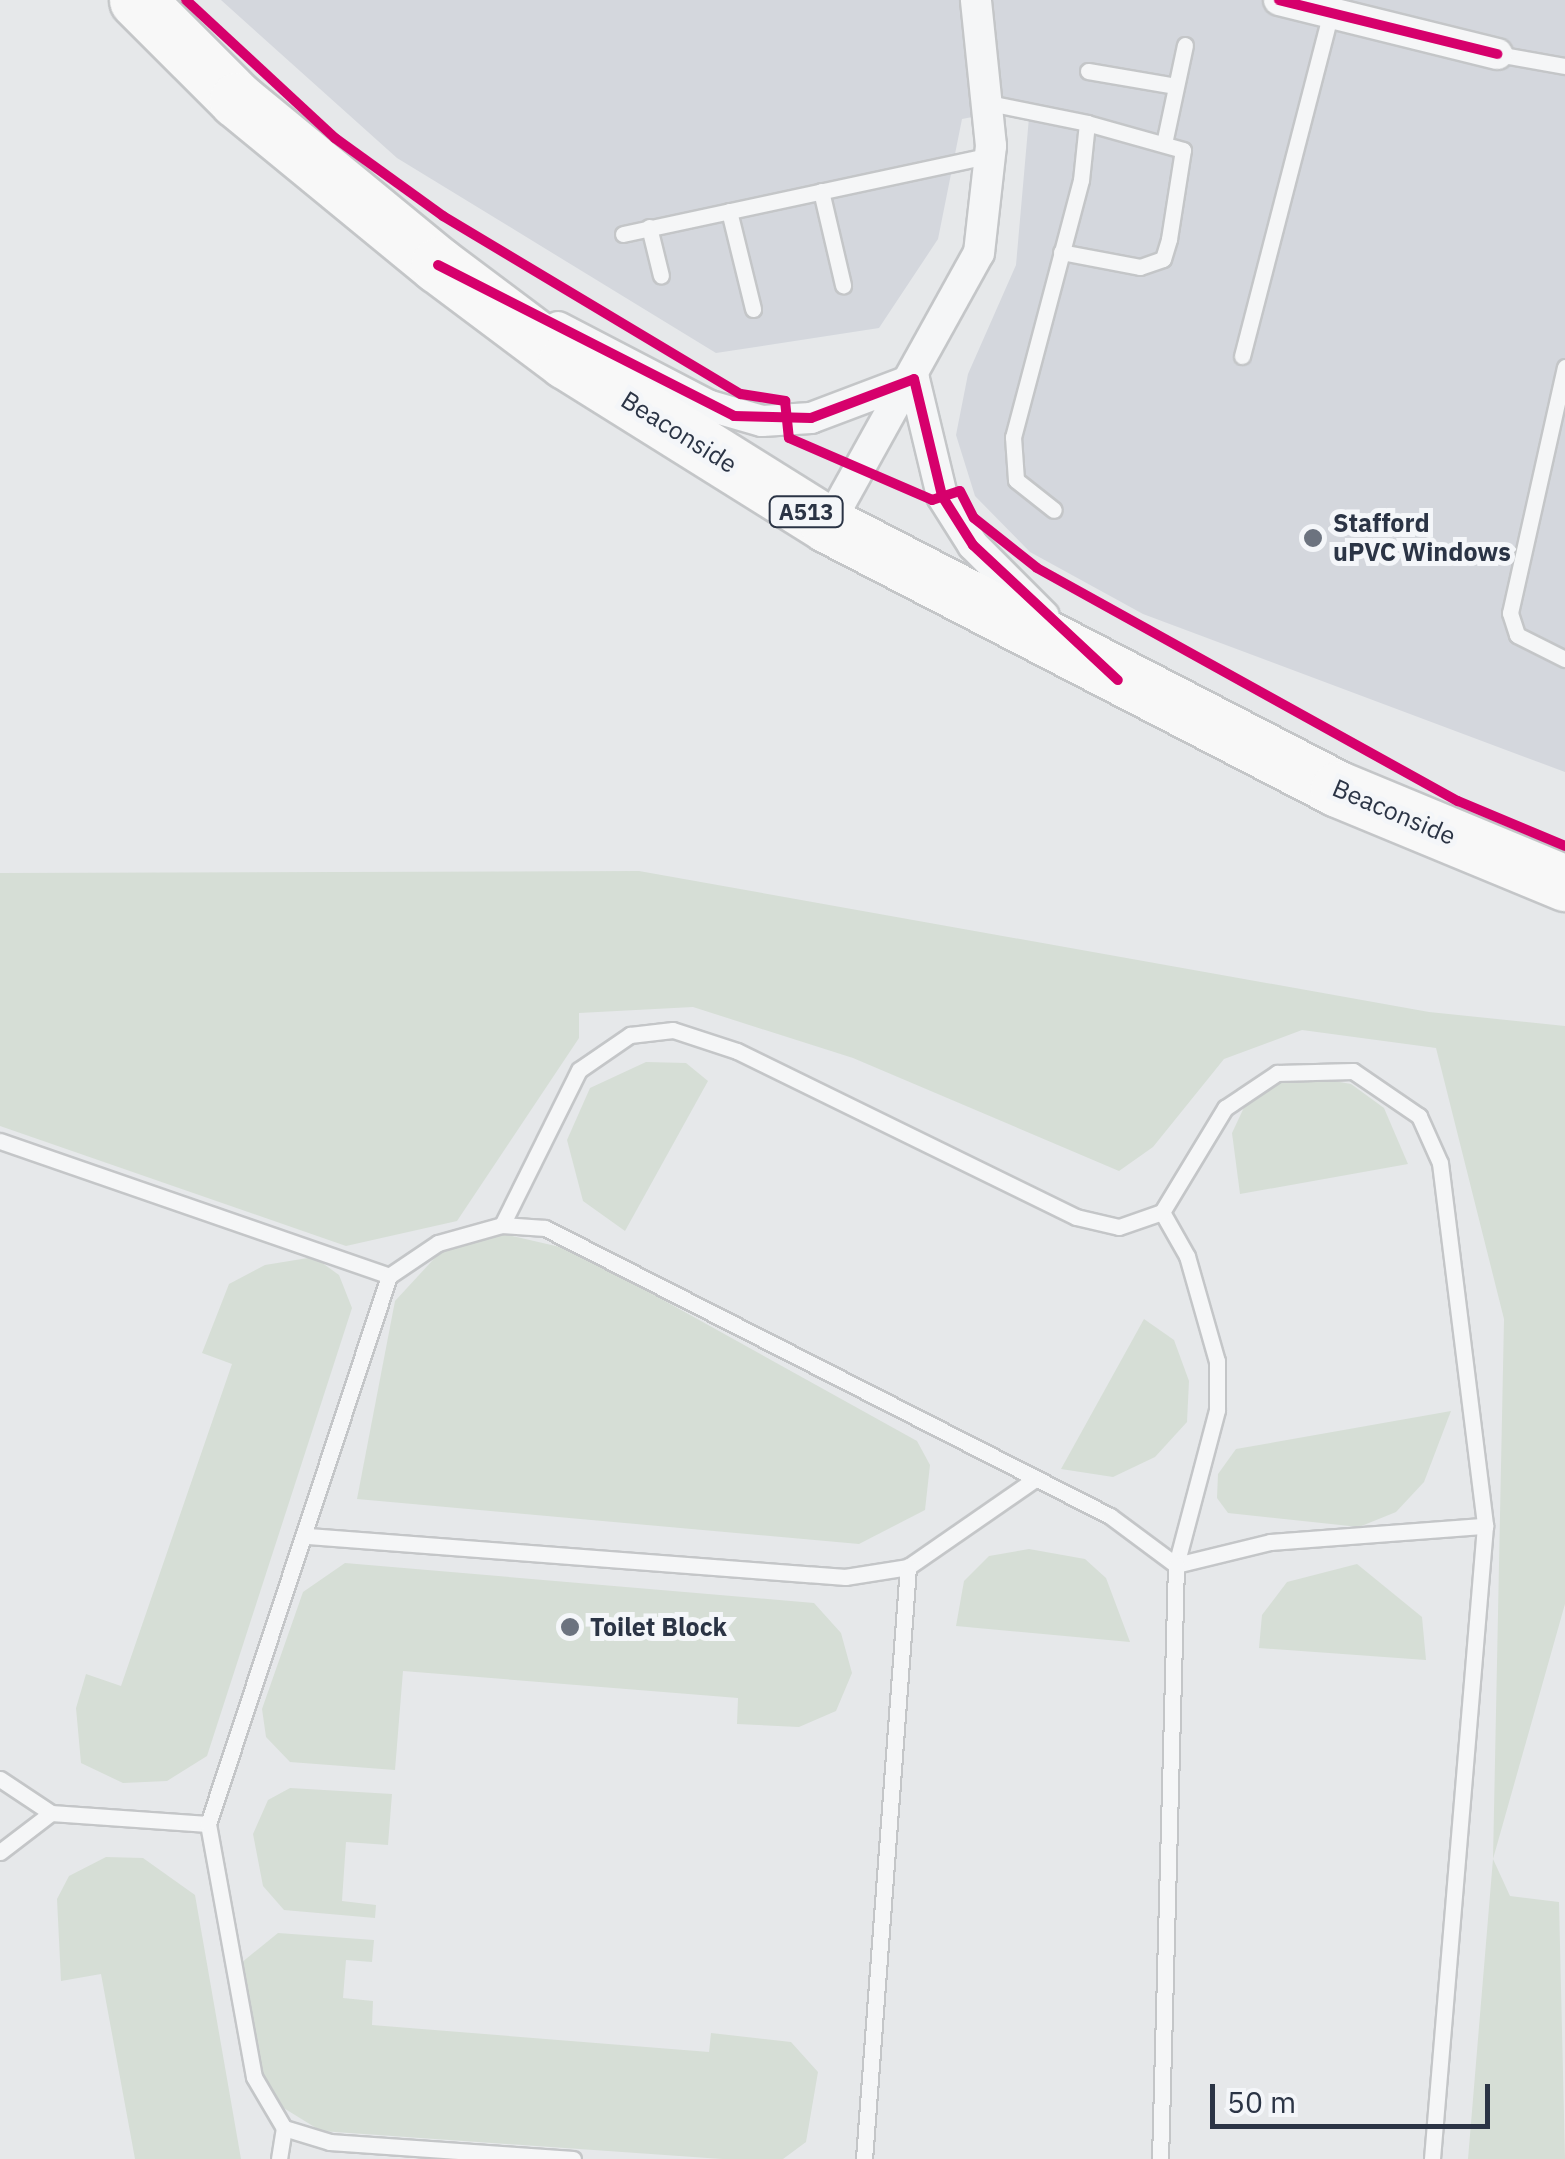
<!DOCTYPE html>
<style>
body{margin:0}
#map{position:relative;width:1565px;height:2159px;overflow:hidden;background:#e6e8ea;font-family:"IBM Plex Sans",sans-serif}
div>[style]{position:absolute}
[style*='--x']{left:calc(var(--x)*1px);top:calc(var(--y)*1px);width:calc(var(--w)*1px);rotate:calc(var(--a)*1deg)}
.built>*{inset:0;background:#d4d7dd}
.green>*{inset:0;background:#d6ded6}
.roads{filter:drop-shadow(2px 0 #c4c6c8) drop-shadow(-2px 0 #c4c6c8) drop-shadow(0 2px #c4c6c8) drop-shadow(0 -2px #c4c6c8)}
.lane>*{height:15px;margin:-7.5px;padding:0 7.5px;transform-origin:7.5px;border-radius:7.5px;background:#f5f6f7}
.street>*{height:30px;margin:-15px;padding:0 15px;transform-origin:15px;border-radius:15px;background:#f5f6f7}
.highway>*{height:55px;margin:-27.5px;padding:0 27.5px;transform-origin:27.5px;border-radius:27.5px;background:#f8f8f8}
.cycleway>*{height:10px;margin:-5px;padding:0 5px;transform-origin:5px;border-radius:5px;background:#d6006c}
.dots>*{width:28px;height:28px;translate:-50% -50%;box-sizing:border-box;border:5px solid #f4f6f9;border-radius:50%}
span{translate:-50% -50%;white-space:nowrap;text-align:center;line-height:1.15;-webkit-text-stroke:10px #f4f6f9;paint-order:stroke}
.shield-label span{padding:2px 8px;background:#f4f6f9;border:2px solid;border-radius:8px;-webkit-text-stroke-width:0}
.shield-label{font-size:22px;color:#2b3445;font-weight:700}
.street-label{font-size:25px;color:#2b3445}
.poi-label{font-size:25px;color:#2b3445;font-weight:700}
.left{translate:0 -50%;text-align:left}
.scale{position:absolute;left:1210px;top:2084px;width:280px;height:45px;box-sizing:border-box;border:5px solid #2b3445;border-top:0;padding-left:12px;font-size:30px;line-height:35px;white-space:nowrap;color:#2b3445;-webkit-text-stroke:8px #f4f6f9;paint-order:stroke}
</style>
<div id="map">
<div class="built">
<div style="clip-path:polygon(221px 0,1565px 0,1565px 772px,1143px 614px,1030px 552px,975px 496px,956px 435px,968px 374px,1016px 265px,1030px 106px,962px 119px,938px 239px,879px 328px,716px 353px,397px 158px)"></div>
</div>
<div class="green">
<div style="clip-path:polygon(639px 871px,1429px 1012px,1565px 1026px,1565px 1604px,1493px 1859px,1510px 1896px,1559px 1902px,1565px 2159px,1468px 2159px,1493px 1859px,1504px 1319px,1436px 1048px,1302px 1030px,1224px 1059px,1153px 1147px,1119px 1171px,853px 1058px,693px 1007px,579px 1013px,579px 1038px,457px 1221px,346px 1246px,0 1126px,0 873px)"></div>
<div style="clip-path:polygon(646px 1062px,686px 1063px,708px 1081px,625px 1231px,583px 1201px,567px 1140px,590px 1088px)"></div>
<div style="clip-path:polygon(1312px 1077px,1351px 1084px,1384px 1108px,1408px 1164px,1240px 1194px,1232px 1133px,1247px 1101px,1276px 1082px)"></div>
<div style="clip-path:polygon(504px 1234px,573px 1250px,917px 1441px,930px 1465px,925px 1510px,859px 1544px,357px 1499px,395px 1301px,443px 1249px)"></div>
<div style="clip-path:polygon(314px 1257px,339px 1275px,352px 1308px,207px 1756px,167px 1781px,123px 1783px,81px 1763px,76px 1708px,86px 1674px,121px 1686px,232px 1364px,202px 1353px,229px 1284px,265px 1265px)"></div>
<div style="clip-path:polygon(1144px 1319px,1174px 1340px,1189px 1381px,1187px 1422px,1155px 1457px,1113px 1477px,1061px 1469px)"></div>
<div style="clip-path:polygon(1451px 1411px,1424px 1482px,1396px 1512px,1359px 1527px,1228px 1513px,1217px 1498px,1218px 1474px,1236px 1449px)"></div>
<div style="clip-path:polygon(1029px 1549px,1085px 1559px,1106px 1578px,1130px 1642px,956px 1626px,964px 1581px,989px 1556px)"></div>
<div style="clip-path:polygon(345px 1563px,814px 1603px,841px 1633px,852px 1673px,836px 1711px,799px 1727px,737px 1724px,738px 1698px,403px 1671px,395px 1770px,290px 1762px,266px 1737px,262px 1709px,303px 1592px)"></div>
<div style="clip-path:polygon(1357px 1564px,1422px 1617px,1426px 1660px,1259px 1648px,1262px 1615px,1287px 1582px)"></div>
<div style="clip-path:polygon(290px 1788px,392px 1794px,388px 1845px,346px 1842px,342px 1901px,376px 1905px,375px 1918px,284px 1910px,263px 1886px,253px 1834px,268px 1800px)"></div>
<div style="clip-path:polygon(106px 1857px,143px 1858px,195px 1895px,241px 2159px,135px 2159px,101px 1974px,61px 1981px,57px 1899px,69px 1876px)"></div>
<div style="clip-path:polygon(278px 1933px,374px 1940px,372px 1962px,346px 1960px,343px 1998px,373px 2001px,372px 2025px,709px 2052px,711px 2033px,791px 2042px,818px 2072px,806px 2142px,783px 2159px,722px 2159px,321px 2131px,282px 2107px,264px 2080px,241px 1963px)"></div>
</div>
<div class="roads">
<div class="lane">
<div style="--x:1497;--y:54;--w:69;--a:10"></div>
<div style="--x:1088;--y:71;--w:89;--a:9.7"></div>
<div style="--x:989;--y:103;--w:100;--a:11.5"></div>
<div style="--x:1087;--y:123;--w:57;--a:96"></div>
<div style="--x:1081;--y:180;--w:266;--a:104.8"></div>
<div style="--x:1013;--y:437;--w:43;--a:86"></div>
<div style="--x:1016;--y:480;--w:48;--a:38.3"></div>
<div style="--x:1165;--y:139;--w:96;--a:-78"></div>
<div style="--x:821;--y:191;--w:97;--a:76.8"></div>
<div style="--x:729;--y:211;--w:101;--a:76.2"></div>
<div style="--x:649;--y:227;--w:50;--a:76.2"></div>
<div style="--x:623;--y:234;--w:375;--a:-12.1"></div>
<div style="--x:1061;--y:252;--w:80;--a:10.8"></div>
<div style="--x:1140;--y:267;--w:24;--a:-19"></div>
<div style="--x:1163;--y:259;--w:21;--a:-73"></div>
<div style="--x:1169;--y:239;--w:90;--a:-81.1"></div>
<div style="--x:1183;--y:150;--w:100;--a:-164.3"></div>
<div style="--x:1242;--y:356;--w:354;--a:-75.5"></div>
<div style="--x:1565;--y:367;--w:252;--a:102.6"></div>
<div style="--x:1510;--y:613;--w:23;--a:72"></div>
<div style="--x:1517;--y:635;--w:54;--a:26.6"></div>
<div style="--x:0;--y:1141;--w:412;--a:19.1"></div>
<div style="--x:1162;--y:1212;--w:51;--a:60.4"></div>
<div style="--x:1187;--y:1256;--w:109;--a:74.1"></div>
<div style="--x:1217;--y:1361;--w:49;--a:90"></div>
<div style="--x:1217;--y:1410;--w:160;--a:104.8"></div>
<div style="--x:502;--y:1225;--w:173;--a:-63.6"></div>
<div style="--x:579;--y:1070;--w:62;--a:-34.5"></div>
<div style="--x:630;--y:1035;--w:43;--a:-6.6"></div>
<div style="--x:673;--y:1030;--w:67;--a:18.2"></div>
<div style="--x:737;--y:1051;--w:377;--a:26.1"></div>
<div style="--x:1076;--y:1217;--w:44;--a:13.1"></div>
<div style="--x:1119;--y:1227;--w:46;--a:-19.2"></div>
<div style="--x:1162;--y:1212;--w:122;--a:-58.8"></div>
<div style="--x:1225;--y:1108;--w:63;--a:-33.9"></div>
<div style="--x:1277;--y:1073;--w:76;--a:-1.5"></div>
<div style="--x:1353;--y:1071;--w:80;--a:34.3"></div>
<div style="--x:1419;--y:1116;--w:51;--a:65.9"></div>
<div style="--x:1440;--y:1163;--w:366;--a:82.9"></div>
<div style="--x:1485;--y:1526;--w:635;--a:94.79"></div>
<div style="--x:308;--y:1536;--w:539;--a:4.37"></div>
<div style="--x:845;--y:1577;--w:64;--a:-9"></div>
<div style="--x:908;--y:1567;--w:151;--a:-34.7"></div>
<div style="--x:1176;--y:1565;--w:97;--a:-13.7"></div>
<div style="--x:1270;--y:1542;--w:216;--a:-4.3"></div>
<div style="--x:0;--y:1779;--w:61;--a:33.7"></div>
<div style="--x:51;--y:1813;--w:157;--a:4"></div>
<div style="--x:0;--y:1852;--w:64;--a:-37.4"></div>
<div style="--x:279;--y:2159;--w:31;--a:-81"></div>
<div style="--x:573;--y:2159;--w:244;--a:-176"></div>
<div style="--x:330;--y:2142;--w:48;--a:-163.1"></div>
<div style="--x:284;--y:2128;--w:59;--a:-120.5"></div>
<div style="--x:254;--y:2077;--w:257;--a:-100.3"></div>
<div style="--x:208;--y:1824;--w:577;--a:-71.72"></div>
<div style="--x:389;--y:1276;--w:59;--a:-34"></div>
<div style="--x:438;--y:1243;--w:66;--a:-15.7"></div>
<div style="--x:502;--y:1225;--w:43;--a:4"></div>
<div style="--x:545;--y:1228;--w:634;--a:27.01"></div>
<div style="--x:1110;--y:1516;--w:82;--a:36.6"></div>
<div style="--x:1176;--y:1565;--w:594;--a:91.54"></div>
<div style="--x:864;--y:2159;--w:594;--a:-85.75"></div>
</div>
<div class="street">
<div style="--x:1279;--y:0;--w:225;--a:13.9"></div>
<div style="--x:558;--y:327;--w:171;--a:27.5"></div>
<div style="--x:710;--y:406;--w:54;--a:16.1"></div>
<div style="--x:762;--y:421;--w:49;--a:-3.5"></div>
<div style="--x:811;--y:418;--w:110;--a:-20.7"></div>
<div style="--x:914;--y:379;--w:120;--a:76.5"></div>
<div style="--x:942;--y:496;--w:58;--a:57.7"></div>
<div style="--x:973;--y:545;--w:100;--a:45"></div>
<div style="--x:828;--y:525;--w:311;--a:-61"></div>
<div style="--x:979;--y:253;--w:108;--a:-83.6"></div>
<div style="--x:991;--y:146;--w:147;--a:-95.9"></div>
</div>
<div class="highway">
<div style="--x:137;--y:0;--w:141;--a:45"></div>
<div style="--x:237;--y:100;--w:260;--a:39.4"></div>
<div style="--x:438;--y:265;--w:160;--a:36.9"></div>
<div style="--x:566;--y:361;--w:309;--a:32"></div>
<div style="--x:828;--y:525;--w:574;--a:27.37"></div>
<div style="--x:1338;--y:789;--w:246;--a:22.5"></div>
</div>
</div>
<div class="cycleway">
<div style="--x:186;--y:0;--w:203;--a:42.8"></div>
<div style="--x:335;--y:138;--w:133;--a:35.8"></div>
<div style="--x:443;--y:216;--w:347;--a:30.9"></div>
<div style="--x:741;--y:394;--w:45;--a:9"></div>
<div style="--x:785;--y:401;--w:37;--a:84"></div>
<div style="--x:789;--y:438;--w:156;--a:23.4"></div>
<div style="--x:932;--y:500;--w:29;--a:-18"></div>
<div style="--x:960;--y:491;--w:30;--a:63"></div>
<div style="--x:974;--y:518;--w:80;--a:38.4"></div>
<div style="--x:1037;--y:568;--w:481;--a:29"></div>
<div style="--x:1458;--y:801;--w:116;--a:22.8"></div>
<div style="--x:1279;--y:0;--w:225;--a:13.9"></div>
<div style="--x:438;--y:265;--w:332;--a:27"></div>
<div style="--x:734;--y:416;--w:77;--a:1.5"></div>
<div style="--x:811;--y:418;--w:110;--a:-20.7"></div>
<div style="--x:914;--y:379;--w:120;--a:76.5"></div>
<div style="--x:942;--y:496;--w:58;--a:57.7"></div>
<div style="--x:973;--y:545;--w:198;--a:43"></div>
</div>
<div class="dots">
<div style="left:1313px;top:538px;background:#6c737f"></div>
<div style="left:570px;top:1627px;background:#6c737f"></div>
</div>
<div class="shield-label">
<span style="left:806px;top:512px">A513</span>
</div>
<div class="street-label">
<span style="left:679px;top:432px;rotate:32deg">Beaconside</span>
<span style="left:1394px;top:812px;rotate:23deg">Beaconside</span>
</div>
<div class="poi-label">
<span class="left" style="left:1333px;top:538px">Stafford<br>uPVC Windows</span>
<span class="left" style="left:590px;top:1627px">Toilet Block</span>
</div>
<div class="scale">50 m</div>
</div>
